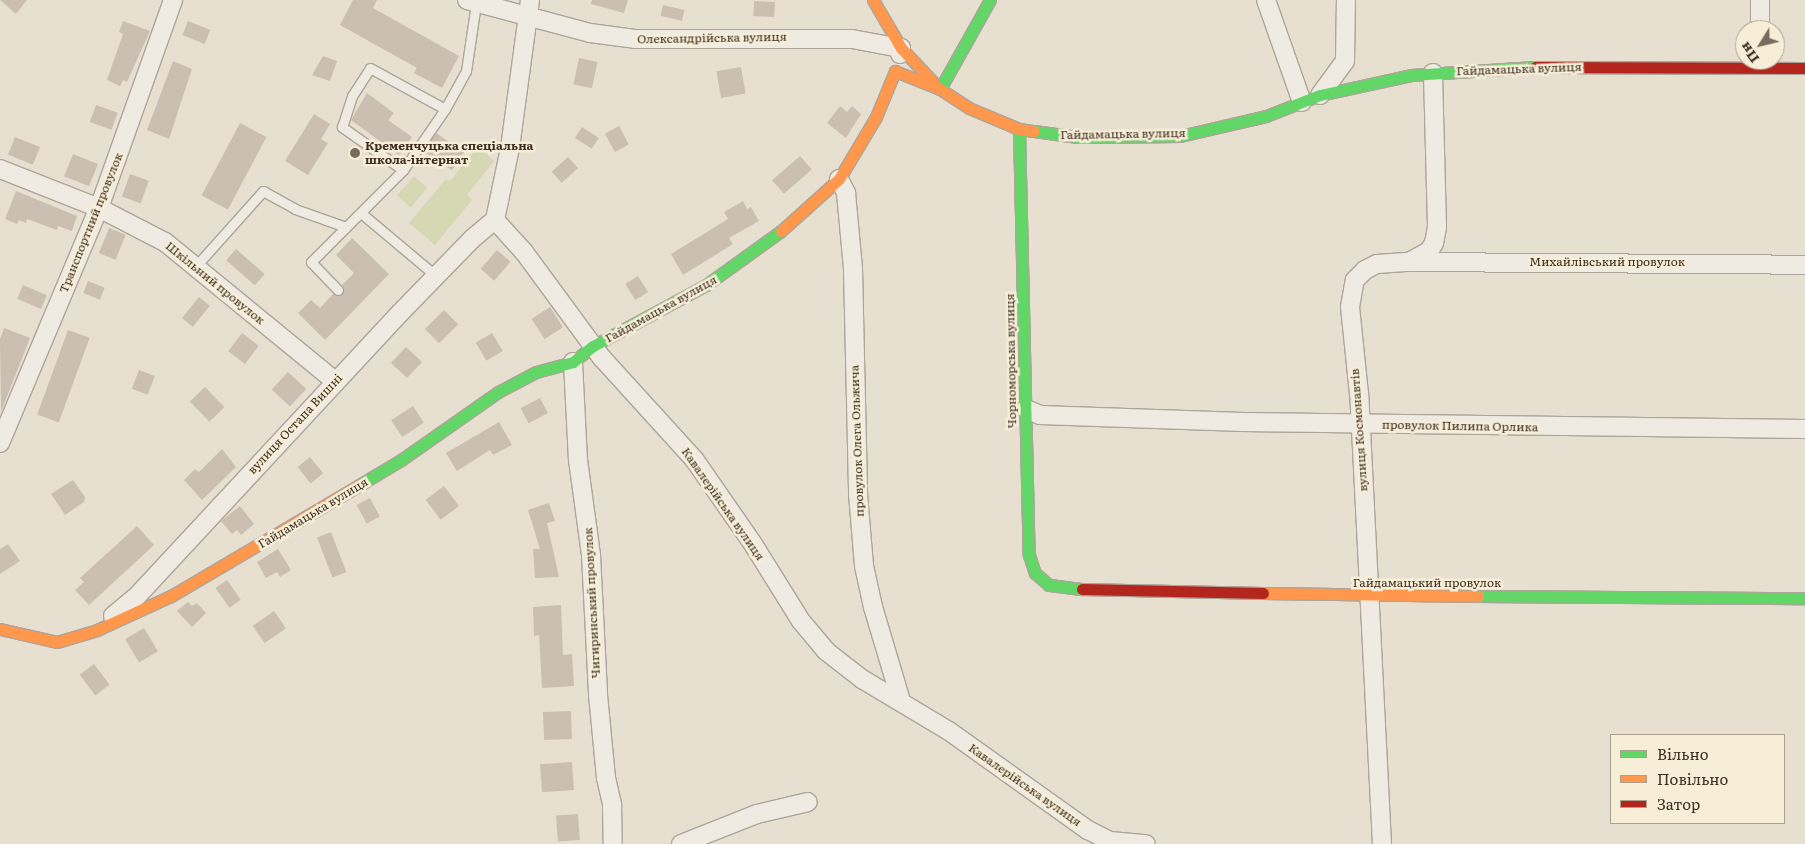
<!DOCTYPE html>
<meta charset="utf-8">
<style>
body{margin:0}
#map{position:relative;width:1805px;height:844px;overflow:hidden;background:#e7e0d1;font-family:Literata,serif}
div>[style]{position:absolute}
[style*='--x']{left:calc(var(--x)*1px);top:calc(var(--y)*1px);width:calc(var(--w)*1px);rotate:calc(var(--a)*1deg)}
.green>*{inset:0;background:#d6d7b3;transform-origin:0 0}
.building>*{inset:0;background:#cbbfb2;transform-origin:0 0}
.roads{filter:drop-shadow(1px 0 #ada599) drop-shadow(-1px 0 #ada599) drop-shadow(0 1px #ada599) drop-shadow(0 -1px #ada599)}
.lane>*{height:9px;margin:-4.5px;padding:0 4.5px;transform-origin:4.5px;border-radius:4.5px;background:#efebe3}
.street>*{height:18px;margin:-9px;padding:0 9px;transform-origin:9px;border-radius:9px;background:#efebe3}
.fast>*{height:11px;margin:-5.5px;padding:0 5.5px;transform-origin:5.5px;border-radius:5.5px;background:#63d668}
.slow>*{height:11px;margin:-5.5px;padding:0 5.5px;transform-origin:5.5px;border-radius:5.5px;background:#ff974d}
.jam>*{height:11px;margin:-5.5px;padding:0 5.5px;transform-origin:5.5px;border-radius:5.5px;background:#b3261e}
.dots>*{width:14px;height:14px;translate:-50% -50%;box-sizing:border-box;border:2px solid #f7eed8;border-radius:50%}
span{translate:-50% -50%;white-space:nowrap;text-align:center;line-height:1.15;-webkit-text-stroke:5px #f7eed8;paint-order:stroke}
.street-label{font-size:12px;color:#3d2e20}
.poi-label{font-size:12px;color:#3d2e20;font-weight:700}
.left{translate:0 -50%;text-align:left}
.legend{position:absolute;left:1610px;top:734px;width:175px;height:90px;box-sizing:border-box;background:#f7eed8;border:1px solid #ada18e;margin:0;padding:6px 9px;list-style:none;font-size:15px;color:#3d2e20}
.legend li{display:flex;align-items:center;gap:10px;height:25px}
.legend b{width:25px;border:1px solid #ada18e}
.north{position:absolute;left:1735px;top:20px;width:50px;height:50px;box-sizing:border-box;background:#f7eed8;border:1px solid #ada18e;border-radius:50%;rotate:234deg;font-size:14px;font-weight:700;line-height:20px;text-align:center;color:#3d2e20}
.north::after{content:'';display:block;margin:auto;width:18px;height:22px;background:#786c5e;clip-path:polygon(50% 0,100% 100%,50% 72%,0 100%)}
</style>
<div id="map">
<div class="green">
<div style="clip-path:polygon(478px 147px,494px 161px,467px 195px,472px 200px,435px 245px,409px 223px,446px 179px,450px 181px)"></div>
<div style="left:414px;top:176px;width:18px;height:26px;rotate:41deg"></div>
</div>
<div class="building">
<div style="clip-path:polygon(0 0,27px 0,16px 14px)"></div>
<div style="clip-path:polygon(353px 0,377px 0,373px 8px,459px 56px,442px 88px,414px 73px,417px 68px,340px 25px)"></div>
<div style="clip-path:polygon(592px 0,628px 0,624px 13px,591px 4px)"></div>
<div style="left:754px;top:1px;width:21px;height:15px;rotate:3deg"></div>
<div style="left:663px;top:5px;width:22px;height:11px;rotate:13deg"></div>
<div style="clip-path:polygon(123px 21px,150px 31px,127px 82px,123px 80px,120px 86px,107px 80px,123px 34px,119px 32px)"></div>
<div style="left:188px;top:21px;width:24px;height:15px;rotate:22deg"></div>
<div style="clip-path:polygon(323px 56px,337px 61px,330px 81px,312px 75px)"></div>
<div style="left:579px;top:58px;width:19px;height:27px;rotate:12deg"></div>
<div style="clip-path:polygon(173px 61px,192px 69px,169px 139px,147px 130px)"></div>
<div style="left:741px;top:67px;width:27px;height:25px;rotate:80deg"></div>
<div style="clip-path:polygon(367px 93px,394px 113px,388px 120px,412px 137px,399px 155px,351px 120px)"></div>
<div style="left:96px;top:105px;width:23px;height:18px;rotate:20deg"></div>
<div style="clip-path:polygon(840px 106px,847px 112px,852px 106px,861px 114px,846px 138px,827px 123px)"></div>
<div style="clip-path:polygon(314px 114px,330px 124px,321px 139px,328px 143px,308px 175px,285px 161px)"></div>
<div style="left:240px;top:123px;width:30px;height:82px;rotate:28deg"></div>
<div style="left:619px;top:126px;width:21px;height:16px;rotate:62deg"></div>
<div style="left:582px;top:127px;width:20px;height:13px;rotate:33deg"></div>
<div style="left:436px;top:133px;width:34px;height:22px;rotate:34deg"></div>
<div style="left:15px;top:137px;width:27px;height:19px;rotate:22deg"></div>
<div style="left:73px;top:154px;width:27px;height:24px;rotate:22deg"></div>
<div style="left:800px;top:156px;width:18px;height:37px;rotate:49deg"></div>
<div style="left:568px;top:157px;width:15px;height:22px;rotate:48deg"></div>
<div style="left:130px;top:174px;width:20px;height:24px;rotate:20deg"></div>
<div style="clip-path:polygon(16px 191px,77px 216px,72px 231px,58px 226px,57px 230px,27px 219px,26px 223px,19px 220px,17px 224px,5px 219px)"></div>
<div style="clip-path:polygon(743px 201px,747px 209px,751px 207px,759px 221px,729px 238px,733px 244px,683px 275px,671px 254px,728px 219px,724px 212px)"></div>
<div style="left:109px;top:228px;width:18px;height:27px;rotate:22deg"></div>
<div style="clip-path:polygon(352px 238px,389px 274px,325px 340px,298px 313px,311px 300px,320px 308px,333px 294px,343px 294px,342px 285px,354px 273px,336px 255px)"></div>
<div style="left:236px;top:249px;width:38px;height:15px;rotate:41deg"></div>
<div style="left:497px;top:250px;width:18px;height:25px;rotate:41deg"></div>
<div style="left:638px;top:276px;width:19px;height:15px;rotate:58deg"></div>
<div style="left:88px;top:281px;width:18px;height:13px;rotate:22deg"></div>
<div style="left:23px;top:285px;width:26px;height:15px;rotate:23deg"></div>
<div style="left:199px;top:297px;width:14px;height:27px;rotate:39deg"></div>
<div style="left:550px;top:307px;width:24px;height:22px;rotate:57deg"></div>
<div style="left:444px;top:310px;width:20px;height:27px;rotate:45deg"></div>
<div style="clip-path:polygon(4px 328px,30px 338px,1px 412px,0 339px)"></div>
<div style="left:68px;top:330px;width:23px;height:90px;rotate:20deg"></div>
<div style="left:242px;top:333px;width:21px;height:23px;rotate:37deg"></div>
<div style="left:492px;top:333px;width:21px;height:19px;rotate:59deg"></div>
<div style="left:406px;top:347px;width:22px;height:22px;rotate:43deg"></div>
<div style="left:139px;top:370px;width:17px;height:20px;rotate:21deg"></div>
<div style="left:288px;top:372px;width:25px;height:24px;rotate:43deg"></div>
<div style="left:205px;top:387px;width:28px;height:21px;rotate:46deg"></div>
<div style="left:540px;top:398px;width:17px;height:22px;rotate:62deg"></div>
<div style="left:413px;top:406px;width:20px;height:26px;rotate:57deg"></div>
<div style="clip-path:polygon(499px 422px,512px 445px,493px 455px,490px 450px,457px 471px,446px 453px)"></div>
<div style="clip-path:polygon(222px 449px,236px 467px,202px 500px,184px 480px,195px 469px,199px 472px)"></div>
<div style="left:310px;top:457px;width:21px;height:16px;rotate:51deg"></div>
<div style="clip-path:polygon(73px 480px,85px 497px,84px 502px,65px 515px,51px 494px)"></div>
<div style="left:444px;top:486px;width:25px;height:23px;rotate:53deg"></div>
<div style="left:370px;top:498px;width:21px;height:15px;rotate:62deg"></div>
<div style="clip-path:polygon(549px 503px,555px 521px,547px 523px,559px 577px,535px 578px,533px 549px,540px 549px,528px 510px)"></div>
<div style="clip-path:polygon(240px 506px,254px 524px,241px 535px,237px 530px,232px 534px,221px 521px)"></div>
<div style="clip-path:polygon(137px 526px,154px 545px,89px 605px,75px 590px,84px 582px,80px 578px)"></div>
<div style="left:331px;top:532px;width:43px;height:15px;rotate:69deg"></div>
<div style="clip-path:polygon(8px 544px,20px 561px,0 574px,0 549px)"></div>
<div style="clip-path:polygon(278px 549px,291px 570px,280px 577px,277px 572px,266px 578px,257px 562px)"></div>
<div style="left:227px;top:580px;width:24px;height:14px;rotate:55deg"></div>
<div style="clip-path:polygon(188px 602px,192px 606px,197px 603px,206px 613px,192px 627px,177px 611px)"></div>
<div style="clip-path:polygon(561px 605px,563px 655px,572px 654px,574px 686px,542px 688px,539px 635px,534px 636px,533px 607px)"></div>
<div style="left:274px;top:611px;width:21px;height:26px;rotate:55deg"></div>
<div style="left:144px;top:628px;width:27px;height:22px;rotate:59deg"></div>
<div style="left:94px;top:664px;width:26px;height:18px;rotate:53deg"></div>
<div style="left:571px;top:711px;width:28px;height:28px;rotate:88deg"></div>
<div style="left:572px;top:762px;width:28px;height:32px;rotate:86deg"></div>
<div style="left:578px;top:814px;width:26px;height:22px;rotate:86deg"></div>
</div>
<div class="roads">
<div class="lane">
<div style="--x:445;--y:109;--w:74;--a:124.5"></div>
<div style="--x:403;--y:170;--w:75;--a:-144.8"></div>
<div style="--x:342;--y:127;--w:33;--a:-72"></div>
<div style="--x:352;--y:96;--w:33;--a:-57"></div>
<div style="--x:370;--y:68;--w:85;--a:28.7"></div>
<div style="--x:445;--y:109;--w:43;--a:-61.1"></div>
<div style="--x:466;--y:71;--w:69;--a:-81.6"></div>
<div style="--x:361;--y:213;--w:98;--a:40"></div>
<div style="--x:195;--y:267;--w:102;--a:-48.2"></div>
<div style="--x:263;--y:191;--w:37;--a:29"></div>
<div style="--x:295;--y:209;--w:54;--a:19.4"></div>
<div style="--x:338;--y:290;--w:39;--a:-134"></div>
<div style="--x:311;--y:262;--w:130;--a:-45"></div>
</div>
<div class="street">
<div style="--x:467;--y:0;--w:127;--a:15"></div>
<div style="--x:590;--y:33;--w:45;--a:7.6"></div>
<div style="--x:635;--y:39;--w:217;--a:0"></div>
<div style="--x:852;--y:39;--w:50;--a:10.4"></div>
<div style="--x:901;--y:48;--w:6;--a:99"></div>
<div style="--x:530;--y:0;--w:149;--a:97.7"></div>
<div style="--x:510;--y:148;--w:74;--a:101.8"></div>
<div style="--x:495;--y:220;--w:43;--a:47.8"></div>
<div style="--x:524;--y:252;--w:132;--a:53.7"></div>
<div style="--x:602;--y:358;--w:137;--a:47.7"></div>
<div style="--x:694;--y:459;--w:103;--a:55.2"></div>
<div style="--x:753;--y:544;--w:91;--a:58.1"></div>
<div style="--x:801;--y:621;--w:39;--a:50"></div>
<div style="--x:826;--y:651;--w:46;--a:37.9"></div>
<div style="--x:862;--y:679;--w:101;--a:30.9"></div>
<div style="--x:949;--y:731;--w:171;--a:35.5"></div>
<div style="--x:1088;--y:830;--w:25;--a:27"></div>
<div style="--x:1110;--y:841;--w:36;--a:5"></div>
<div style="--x:1266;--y:0;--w:108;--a:70.6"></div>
<div style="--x:1760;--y:0;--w:30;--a:90"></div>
<div style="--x:1320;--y:95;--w:42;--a:-53.7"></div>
<div style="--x:1345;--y:61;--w:61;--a:-89.1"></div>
<div style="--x:0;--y:169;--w:106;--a:21.5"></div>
<div style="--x:99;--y:208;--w:74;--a:27.3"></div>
<div style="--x:165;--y:242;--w:220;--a:39.3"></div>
<div style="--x:839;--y:179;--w:16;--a:63"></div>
<div style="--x:846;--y:193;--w:76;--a:84.7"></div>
<div style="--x:853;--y:269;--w:225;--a:88.7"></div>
<div style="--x:858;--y:494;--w:72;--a:85.2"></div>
<div style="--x:864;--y:566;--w:42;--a:77.6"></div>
<div style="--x:873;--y:607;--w:98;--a:73.4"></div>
<div style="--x:1411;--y:262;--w:394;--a:0.4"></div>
<div style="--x:573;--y:362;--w:98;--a:87.1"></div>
<div style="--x:578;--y:460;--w:96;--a:82.2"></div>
<div style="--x:591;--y:555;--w:140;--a:87.1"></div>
<div style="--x:598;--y:695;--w:83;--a:84.5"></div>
<div style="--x:606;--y:778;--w:28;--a:77"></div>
<div style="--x:612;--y:805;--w:39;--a:89"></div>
<div style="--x:1026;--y:409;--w:15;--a:23"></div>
<div style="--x:1040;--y:415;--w:203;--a:2"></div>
<div style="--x:1243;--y:422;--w:562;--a:0.71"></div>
<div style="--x:0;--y:443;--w:255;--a:-67.2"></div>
<div style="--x:99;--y:208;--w:221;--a:-70.4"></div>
<div style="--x:113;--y:616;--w:33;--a:-40"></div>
<div style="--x:138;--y:595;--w:385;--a:-47.1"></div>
<div style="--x:400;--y:313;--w:103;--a:-45.8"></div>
<div style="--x:472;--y:239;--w:30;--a:-40"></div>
<div style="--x:681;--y:844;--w:82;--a:-21.5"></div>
<div style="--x:757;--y:814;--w:52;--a:-13.2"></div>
<div style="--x:1382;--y:844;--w:451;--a:-92.9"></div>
<div style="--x:1359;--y:394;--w:87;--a:-95.9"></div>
<div style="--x:1350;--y:307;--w:27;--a:-80"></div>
<div style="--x:1355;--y:280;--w:14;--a:-45"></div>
<div style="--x:1365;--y:270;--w:13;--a:-27"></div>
<div style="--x:1377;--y:264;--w:32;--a:-4"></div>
<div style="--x:1409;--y:262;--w:23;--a:-29"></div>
<div style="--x:1429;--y:251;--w:9;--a:-58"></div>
<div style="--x:1434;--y:243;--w:16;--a:-79"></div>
<div style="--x:1437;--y:227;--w:154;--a:-91.5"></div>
</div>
<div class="fast">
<div style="--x:940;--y:89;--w:102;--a:-60.7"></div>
<div style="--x:1019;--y:129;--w:426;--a:88.7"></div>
<div style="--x:1029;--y:555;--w:19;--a:72"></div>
<div style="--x:1035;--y:573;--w:18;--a:41"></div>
<div style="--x:1049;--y:585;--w:33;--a:7"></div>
<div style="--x:1034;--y:131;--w:44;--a:7.8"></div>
<div style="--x:1078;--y:137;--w:102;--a:-0.6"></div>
<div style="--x:1180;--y:136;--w:88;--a:-13.1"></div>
<div style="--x:1266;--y:116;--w:58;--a:-21.3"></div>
<div style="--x:1320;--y:95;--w:93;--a:-12.4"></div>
<div style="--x:1411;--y:75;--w:124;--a:-3.7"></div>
<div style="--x:361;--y:484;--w:47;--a:-31"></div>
<div style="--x:401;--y:460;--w:118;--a:-35"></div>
<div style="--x:498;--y:392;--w:43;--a:-27.8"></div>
<div style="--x:536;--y:372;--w:38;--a:-15"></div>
<div style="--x:573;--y:362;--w:26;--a:-39"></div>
<div style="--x:593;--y:346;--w:128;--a:-28.4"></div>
<div style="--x:706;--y:285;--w:92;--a:-35.8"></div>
<div style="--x:1478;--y:596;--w:327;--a:0.4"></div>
</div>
<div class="slow">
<div style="--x:873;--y:0;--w:56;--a:59.7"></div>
<div style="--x:901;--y:48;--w:47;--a:46.7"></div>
<div style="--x:781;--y:231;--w:78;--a:-41.9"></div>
<div style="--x:839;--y:179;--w:72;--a:-59.2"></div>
<div style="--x:876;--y:117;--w:50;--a:-67.6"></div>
<div style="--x:895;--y:71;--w:48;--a:21.8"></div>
<div style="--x:940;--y:89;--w:35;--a:33"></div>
<div style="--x:969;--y:108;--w:54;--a:22.8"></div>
<div style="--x:1019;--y:129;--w:15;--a:8"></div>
<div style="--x:1263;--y:593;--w:215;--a:0.8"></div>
<div style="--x:0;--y:629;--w:58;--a:12.8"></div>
<div style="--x:57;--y:642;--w:42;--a:-16.7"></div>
<div style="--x:97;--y:630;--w:81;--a:-24.7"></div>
<div style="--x:171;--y:596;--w:221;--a:-30.5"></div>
</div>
<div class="jam">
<div style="--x:1535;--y:67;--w:270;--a:0.2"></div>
<div style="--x:1082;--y:589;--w:181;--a:1.3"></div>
</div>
</div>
<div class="dots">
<div style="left:355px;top:153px;background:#786c5e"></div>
</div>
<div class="street-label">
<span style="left:712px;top:38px;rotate:-1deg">Олександрійська вулиця</span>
<span style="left:1519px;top:69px;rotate:-2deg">Гайдамацька вулиця</span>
<span style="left:1123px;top:134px;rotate:-1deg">Гайдамацька вулиця</span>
<span style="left:91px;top:223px;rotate:-68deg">Транспортний провулок</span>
<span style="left:1607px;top:262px">Михайлівський провулок</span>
<span style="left:215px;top:283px;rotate:39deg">Шкільний провулок</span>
<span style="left:661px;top:309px;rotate:-29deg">Гайдамацька вулиця</span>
<span style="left:1011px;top:361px;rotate:-91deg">Чорноморська вулиця</span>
<span style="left:295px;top:424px;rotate:-47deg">вулиця Остапа Вишні</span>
<span style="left:1460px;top:426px;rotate:1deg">провулок Пилипа Орлика</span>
<span style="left:1359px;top:430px;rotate:-94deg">вулиця Космонавтів</span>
<span style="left:857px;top:441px;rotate:-92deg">провулок Олега Ольжича</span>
<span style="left:723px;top:504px;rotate:55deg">Кавалерійська вулиця</span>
<span style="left:313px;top:513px;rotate:-31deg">Гайдамацька вулиця</span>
<span style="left:1427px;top:583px">Гайдамацький провулок</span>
<span style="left:592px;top:603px;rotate:-93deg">Чигиринський провулок</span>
<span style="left:1025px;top:785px;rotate:35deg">Кавалерійська вулиця</span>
</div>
<div class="poi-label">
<span class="left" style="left:365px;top:153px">Кременчуцька спеціальна<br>школа-інтернат</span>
</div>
<ul class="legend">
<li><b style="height:6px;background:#63d668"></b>Вільно</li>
<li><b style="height:6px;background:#ff974d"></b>Повільно</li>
<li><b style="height:6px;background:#b3261e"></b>Затор</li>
</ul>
<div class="north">Пн</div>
</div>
